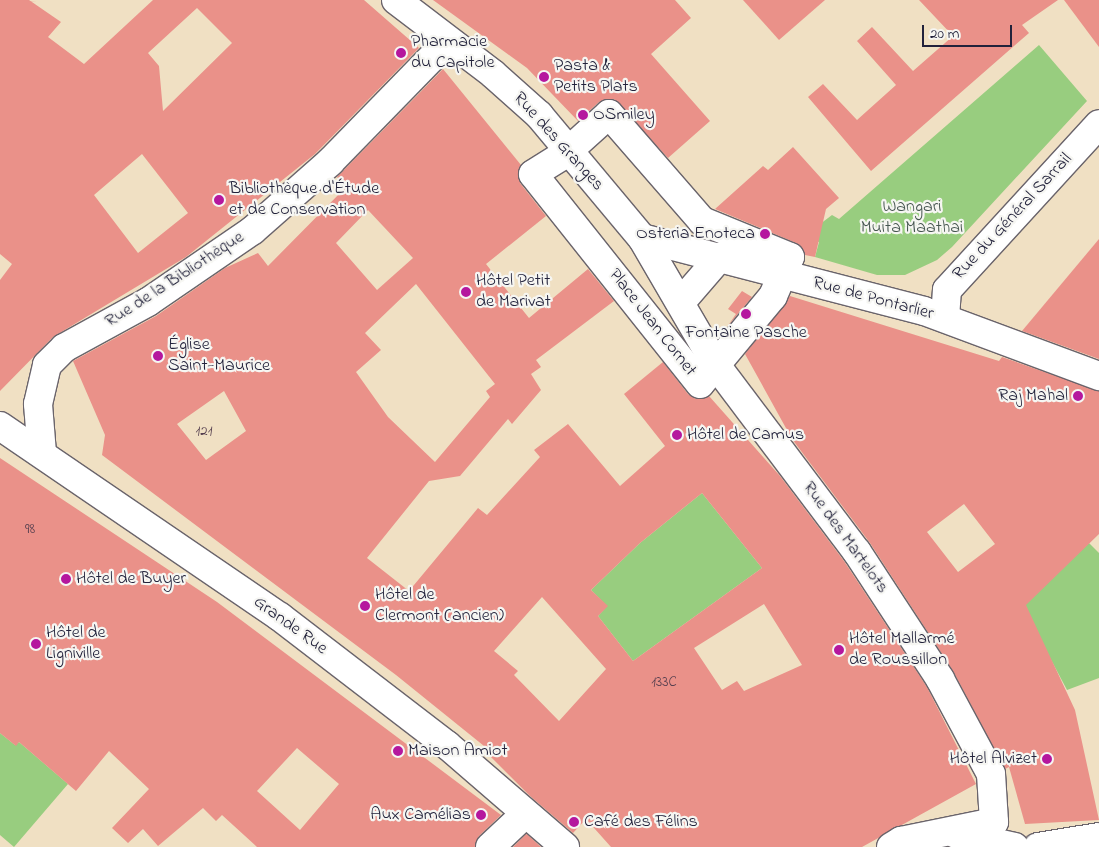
<!DOCTYPE html>
<meta charset="utf-8">
<style>
body{margin:0}
#map{position:relative;width:1099px;height:847px;overflow:hidden;background:#f0e0c3;font-family:"Indie Flower",sans-serif}
div>[style]{position:absolute}
[style*='--x']{left:calc(var(--x)*1px);top:calc(var(--y)*1px);width:calc(var(--w)*1px);rotate:calc(var(--a)*1deg)}
.green>*{inset:0;background:#98cd7f}
.building>*{inset:0;background:#ea9189}
.roads{filter:drop-shadow(1px 0 #6a646b) drop-shadow(-1px 0 #6a646b) drop-shadow(0 1px #6a646b) drop-shadow(0 -1px #6a646b)}
.minor>*{height:28px;margin:-14px;padding:0 14px;transform-origin:14px;border-radius:14px;background:#fff}
.dots>*{width:14px;height:14px;translate:-50% -50%;box-sizing:border-box;border:2px solid #f6f6f2;border-radius:50%}
span{translate:-50% -50%;white-space:nowrap;text-align:center;line-height:1.15;-webkit-text-stroke:4.5px #f6f6f2;paint-order:stroke}
.number-label{font-size:15px;color:#543e4e}
.number-label span{-webkit-text-stroke-width:0}
.poi-label{font-size:18px;color:#22223b}
.left{translate:0 -50%;text-align:left}
.right{translate:-100% -50%;text-align:right}
.street-label{font-size:18px;color:#22223b}
.park-label{font-size:18px;color:#45554f}
.scale{position:absolute;left:922px;top:25px;width:90px;height:22px;box-sizing:border-box;border:2px solid #22223b;border-top:0;padding-left:6px;font-size:15px;line-height:18px;white-space:nowrap;color:#22223b;-webkit-text-stroke:4px #f6f6f2;paint-order:stroke}
</style>
<div id="map">
<div class="green">
<div style="clip-path:polygon(1039px 45px,1087px 101px,952px 247px,937px 260px,905px 275px,877px 275px,815px 257px,819px 242px,803px 237px,832px 215px,839px 219px)"></div>
<div style="clip-path:polygon(702px 493px,762px 568px,633px 661px,598px 616px,607px 606px,591px 590px,640px 543px)"></div>
<div style="clip-path:polygon(1089px 543px,1099px 553px,1099px 678px,1067px 690px,1021px 603px)"></div>
<div style="clip-path:polygon(0 733px,15px 745px,19px 742px,68px 784px,14px 847px,0 835px)"></div>
</div>
<div class="building">
<div style="clip-path:polygon(evenodd,0 0,29px 0,61px 22px,48px 37px,84px 64px,153px 0,364px 0,419px 48px,315px 154px,186px 257px,53px 337px,0 391px,0 280px,12px 264px,0 254px,0 0,197px 8px,232px 43px,163px 111px,159px 66px,148px 53px,197px 8px,0 0,142px 154px,188px 213px,138px 253px,94px 195px,142px 154px)"></div>
<div style="clip-path:polygon(433px 0,675px 0,691px 18px,651px 54px,710px 121px,668px 158px,614px 99px,599px 102px,578px 121px,527px 68px)"></div>
<div style="clip-path:polygon(743px 0,825px 0,779px 40px)"></div>
<div style="clip-path:polygon(919px 0,1058px 0,1022px 25px,1029px 33px,871px 171px,808px 97px,823px 84px,857px 120px,896px 85px,857px 41px,872px 27px,913px 71px,953px 36px)"></div>
<div style="clip-path:polygon(1064px 0,1099px 0,1099px 47px)"></div>
<div style="clip-path:polygon(evenodd,443px 69px,521px 165px,520px 183px,546px 216px,486px 264px,529px 318px,588px 269px,614px 301px,536px 360px,541px 367px,531px 374px,541px 390px,512px 424px,508px 419px,460px 476px,429px 481px,367px 558px,409px 591px,478px 508px,487px 515px,540px 457px,534px 450px,568px 424px,620px 486px,665px 446px,624px 394px,663px 362px,688px 394px,696px 399px,709px 396px,780px 476px,844px 561px,927px 687px,976px 784px,862px 847px,611px 847px,586px 819px,573px 833px,530px 796px,487px 753px,489px 750px,396px 675px,102px 455px,105px 435px,73px 361px,156px 316px,225px 268px,258px 253px,268px 266px,346px 187px,337px 177px,443px 69px,368px 210px,413px 258px,377px 290px,336px 243px,368px 210px,443px 69px,416px 284px,495px 384px,486px 391px,490px 397px,435px 462px,388px 417px,356px 372px,381px 350px,365px 333px,416px 284px,443px 69px,224px 391px,246px 431px,206px 460px,177px 424px,224px 391px,443px 69px,702px 493px,762px 568px,633px 661px,598px 616px,608px 606px,591px 590px,640px 543px,702px 493px,443px 69px,542px 597px,606px 669px,559px 721px,514px 675px,518px 671px,494px 651px,542px 597px,443px 69px,764px 604px,802px 665px,744px 691px,737px 681px,722px 690px,694px 648px,764px 604px)"></div>
<div style="clip-path:polygon(793px 147px,839px 198px,826px 209px,815px 257px,805px 255px,796px 243px,715px 209px,763px 166px,768px 170px)"></div>
<div style="clip-path:polygon(1099px 239px,1099px 359px,1022px 331px)"></div>
<div style="clip-path:polygon(742px 291px,752px 297px,727px 327px,736px 314px,728px 309px)"></div>
<div style="clip-path:polygon(evenodd,790px 296px,999px 361px,1002px 357px,1099px 391px,1099px 534px,1026px 605px,1075px 710px,1099px 820px,1025px 824px,1009px 767px,1005px 769px,953px 671px,870px 543px,792px 439px,745px 354px,790px 296px,964px 504px,995px 544px,958px 572px,927px 532px,964px 504px)"></div>
<div style="clip-path:polygon(evenodd,0 458px,217px 602px,501px 815px,479px 836px,475px 847px,257px 847px,222px 815px,216px 821px,203px 808px,158px 846px,143px 829px,128px 843px,112px 828px,149px 789px,109px 751px,76px 791px,19px 742px,16px 746px,0 733px,0 458px,297px 748px,339px 784px,300px 830px,257px 791px,297px 748px)"></div>
<div style="clip-path:polygon(526px 834px,528px 835px,541px 847px,513px 847px)"></div>
</div>
<div class="roads">
<div class="minor">
<div style="--x:396;--y:0;--w:122;--a:37.3"></div>
<div style="--x:493;--y:74;--w:62;--a:41.7"></div>
<div style="--x:539;--y:115;--w:160;--a:50.1"></div>
<div style="--x:642;--y:238;--w:147;--a:59.8"></div>
<div style="--x:716;--y:365;--w:234;--a:53"></div>
<div style="--x:857;--y:552;--w:152;--a:56.8"></div>
<div style="--x:940;--y:679;--w:108;--a:61.8"></div>
<div style="--x:991;--y:774;--w:48;--a:86.4"></div>
<div style="--x:609;--y:114;--w:142;--a:49"></div>
<div style="--x:702;--y:221;--w:95;--a:22.2"></div>
<div style="--x:790;--y:257;--w:43;--a:113.6"></div>
<div style="--x:773;--y:296;--w:114;--a:129.7"></div>
<div style="--x:700;--y:384;--w:268;--a:-128.5"></div>
<div style="--x:533;--y:174;--w:39;--a:-32"></div>
<div style="--x:566;--y:153;--w:58;--a:-42.2"></div>
<div style="--x:642;--y:238;--w:291;--a:14.5"></div>
<div style="--x:924;--y:311;--w:187;--a:20.4"></div>
<div style="--x:681;--y:302;--w:60;--a:-49.1"></div>
<div style="--x:945;--y:318;--w:28;--a:-86"></div>
<div style="--x:947;--y:290;--w:225;--a:-47.5"></div>
<div style="--x:0;--y:426;--w:339;--a:34.3"></div>
<div style="--x:280;--y:617;--w:210;--a:37.5"></div>
<div style="--x:447;--y:745;--w:156;--a:40.8"></div>
<div style="--x:42;--y:453;--w:49;--a:-94.7"></div>
<div style="--x:38;--y:404;--w:40;--a:-77"></div>
<div style="--x:47;--y:365;--w:24;--a:-45"></div>
<div style="--x:64;--y:348;--w:96;--a:-28.7"></div>
<div style="--x:148;--y:302;--w:127;--a:-34.4"></div>
<div style="--x:253;--y:230;--w:103;--a:-41.4"></div>
<div style="--x:330;--y:162;--w:169;--a:-45.7"></div>
<div style="--x:956;--y:834;--w:60;--a:12.4"></div>
<div style="--x:490;--y:847;--w:48;--a:-43.3"></div>
<div style="--x:891;--y:847;--w:12;--a:-31"></div>
<div style="--x:901;--y:841;--w:95;--a:-11.5"></div>
<div style="--x:1038;--y:847;--w:62;--a:-9.3"></div>
</div>
</div>
<div class="dots">
<div style="left:401px;top:53px;background:#b5179e"></div>
<div style="left:544px;top:77px;background:#b5179e"></div>
<div style="left:583px;top:115px;background:#b5179e"></div>
<div style="left:219px;top:200px;background:#b5179e"></div>
<div style="left:765px;top:234px;background:#b5179e"></div>
<div style="left:466px;top:292px;background:#b5179e"></div>
<div style="left:746px;top:314px;background:#b5179e"></div>
<div style="left:158px;top:356px;background:#b5179e"></div>
<div style="left:1078px;top:396px;background:#b5179e"></div>
<div style="left:677px;top:435px;background:#b5179e"></div>
<div style="left:66px;top:579px;background:#b5179e"></div>
<div style="left:365px;top:606px;background:#b5179e"></div>
<div style="left:36px;top:644px;background:#b5179e"></div>
<div style="left:839px;top:650px;background:#b5179e"></div>
<div style="left:398px;top:751px;background:#b5179e"></div>
<div style="left:1047px;top:759px;background:#b5179e"></div>
<div style="left:481px;top:815px;background:#b5179e"></div>
<div style="left:574px;top:822px;background:#b5179e"></div>
</div>
<div class="number-label">
<span style="left:204px;top:432px">121</span>
<span style="left:30px;top:530px">98</span>
<span style="left:664px;top:683px">133C</span>
</div>
<div class="poi-label">
<span class="left" style="left:411px;top:53px">Pharmacie<br>du Capitole</span>
<span class="left" style="left:554px;top:77px">Pasta &amp;<br>Petits Plats</span>
<span class="left" style="left:593px;top:115px">OSmiley</span>
<span class="left" style="left:229px;top:200px">Bibliothèque d'Étude<br>et de Conservation</span>
<span class="right" style="left:755px;top:234px">Osteria Enoteca</span>
<span class="left" style="left:476px;top:292px">Hôtel Petit<br>de Marivat</span>
<span style="left:746px;top:333px">Fontaine Pasche</span>
<span class="left" style="left:168px;top:356px">Église<br>Saint-Maurice</span>
<span class="right" style="left:1068px;top:396px">Raj Mahal</span>
<span class="left" style="left:687px;top:435px">Hôtel de Camus</span>
<span class="left" style="left:76px;top:579px">Hôtel de Buyer</span>
<span class="left" style="left:375px;top:606px">Hôtel de<br>Clermont (ancien)</span>
<span class="left" style="left:46px;top:644px">Hôtel de<br>Ligniville</span>
<span class="left" style="left:849px;top:650px">Hôtel Mallarmé<br>de Roussillon</span>
<span class="left" style="left:408px;top:751px">Maison Amiot</span>
<span class="right" style="left:1037px;top:759px">Hôtel Alvizet</span>
<span class="right" style="left:471px;top:815px">Aux Camélias</span>
<span class="left" style="left:584px;top:822px">Café des Félins</span>
</div>
<div class="street-label">
<span style="left:558px;top:142px;rotate:48deg">Rue des Granges</span>
<span style="left:1013px;top:217px;rotate:-47deg">Rue du Général Sarrail</span>
<span style="left:175px;top:280px;rotate:-33deg">Rue de la Bibliothèque</span>
<span style="left:873px;top:299px;rotate:15deg">Rue de Pontarlier</span>
<span style="left:652px;top:323px;rotate:52deg">Place Jean Cornet</span>
<span style="left:845px;top:538px;rotate:54deg">Rue des Martelots</span>
<span style="left:290px;top:626px;rotate:36deg">Grande Rue</span>
</div>
<div class="park-label">
<span style="left:912px;top:218px">Wangari<br>Muita Maathai</span>
</div>
<div class="scale">20 m</div>
</div>
